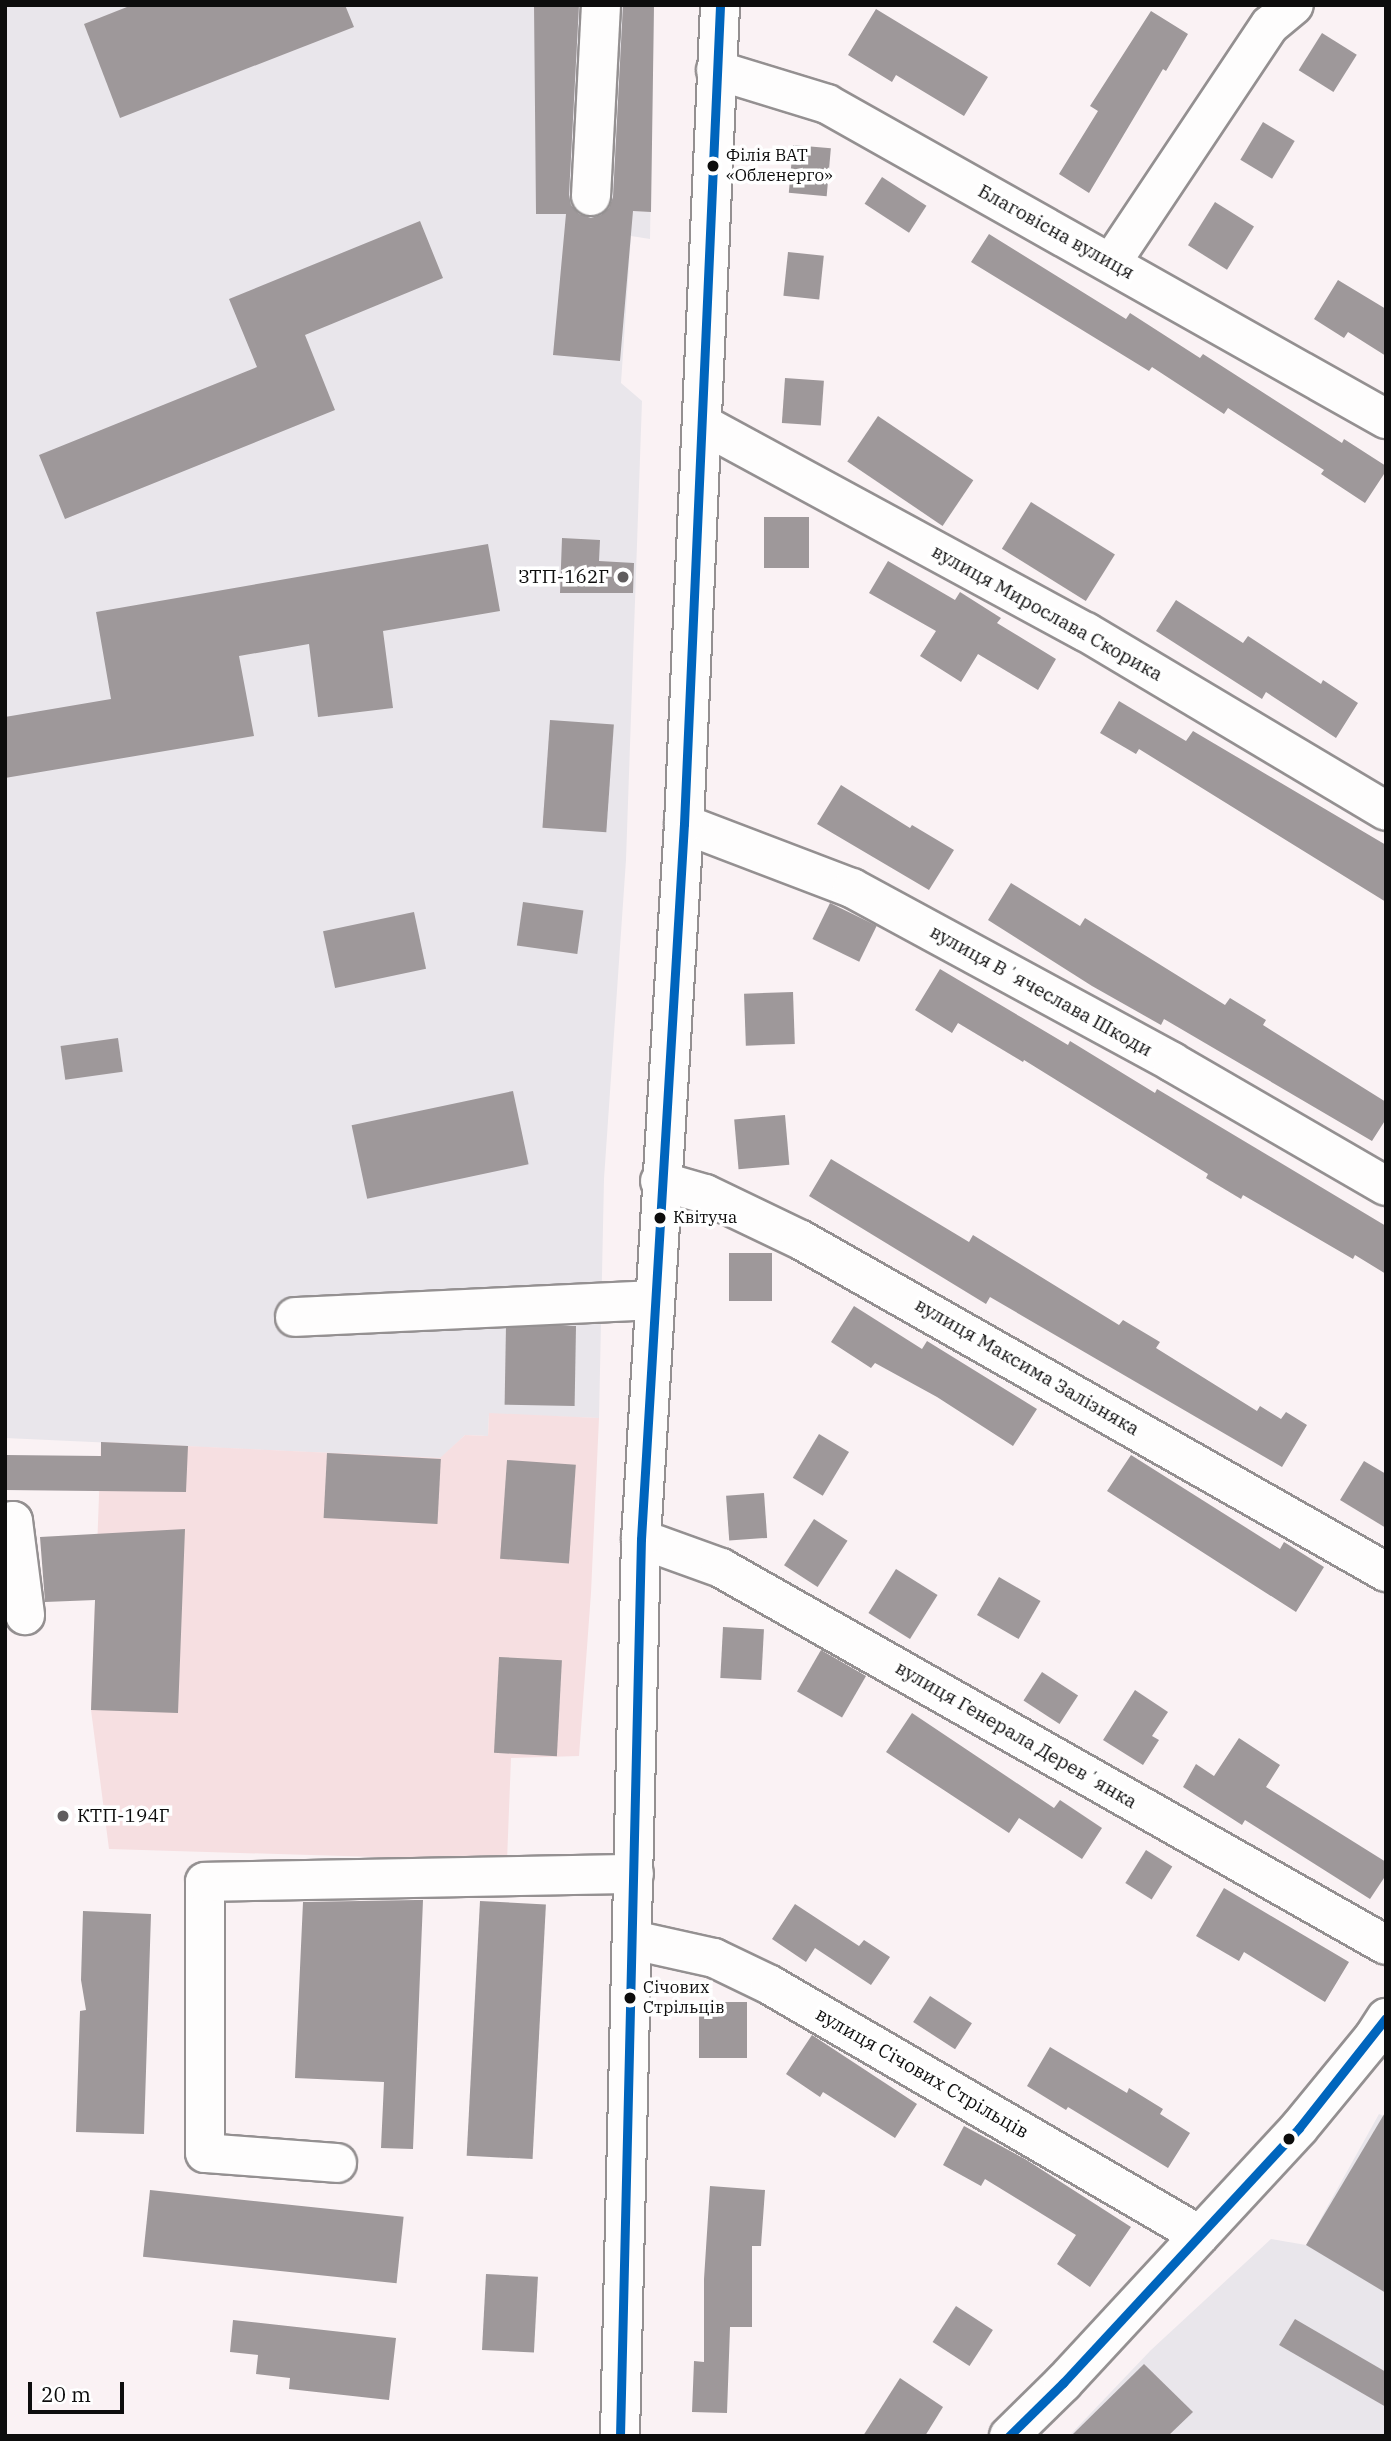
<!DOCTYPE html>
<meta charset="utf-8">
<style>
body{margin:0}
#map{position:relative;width:1391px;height:2441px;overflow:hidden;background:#faf2f4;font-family:"IBM Plex Serif",serif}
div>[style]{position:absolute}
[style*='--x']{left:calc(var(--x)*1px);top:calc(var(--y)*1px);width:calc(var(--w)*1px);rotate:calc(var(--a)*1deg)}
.industrial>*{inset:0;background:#e9e6eb}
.farmland>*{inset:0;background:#f6dfe1}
.building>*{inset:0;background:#9e989a;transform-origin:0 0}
.roads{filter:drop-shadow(2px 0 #949091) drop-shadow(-2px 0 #949091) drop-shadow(0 2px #949091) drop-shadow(0 -2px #949091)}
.minor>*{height:38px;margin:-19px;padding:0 19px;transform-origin:19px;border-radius:19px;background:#fefdfd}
.bus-1>*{height:9px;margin:-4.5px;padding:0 4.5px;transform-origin:4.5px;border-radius:4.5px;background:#0065bd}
.dots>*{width:19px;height:19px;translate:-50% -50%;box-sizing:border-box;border:4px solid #fff;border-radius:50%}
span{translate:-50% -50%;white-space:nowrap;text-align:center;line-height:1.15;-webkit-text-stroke:7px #fff;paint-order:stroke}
.bus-label{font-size:17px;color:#0d0d0d}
.left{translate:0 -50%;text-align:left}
.street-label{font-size:19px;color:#0d0d0d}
.poi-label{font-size:19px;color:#0d0d0d}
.right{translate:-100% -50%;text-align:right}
.frame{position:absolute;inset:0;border:7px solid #0d0d0d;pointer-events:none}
.scale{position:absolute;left:28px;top:2382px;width:96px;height:32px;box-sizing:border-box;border:4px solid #0d0d0d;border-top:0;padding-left:9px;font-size:21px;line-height:24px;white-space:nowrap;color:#0d0d0d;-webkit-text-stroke:5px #fff;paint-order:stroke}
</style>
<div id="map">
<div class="industrial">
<div style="clip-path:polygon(5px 5px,654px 5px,650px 239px,631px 236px,621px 383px,642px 401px,626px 860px,604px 1179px,599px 1418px,489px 1414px,488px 1436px,465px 1435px,441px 1458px,5px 1438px)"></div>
<div style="clip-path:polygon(1379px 2114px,1386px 2117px,1386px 2436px,1069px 2436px,1151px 2350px,1271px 2239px,1306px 2245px)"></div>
</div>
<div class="farmland">
<div style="clip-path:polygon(489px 1413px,599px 1418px,591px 1593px,579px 1756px,511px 1758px,507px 1861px,109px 1849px,91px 1710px,101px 1442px,440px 1458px,465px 1435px,488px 1436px)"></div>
</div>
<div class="building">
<div style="clip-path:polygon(132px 5px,345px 5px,354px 27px,120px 118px,84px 24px)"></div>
<div style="clip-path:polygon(534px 5px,579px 5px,569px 195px,571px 205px,579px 214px,591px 218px,601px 215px,609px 208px,613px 197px,623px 5px,654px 5px,651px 212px,633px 211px,620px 361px,553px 355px,566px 214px,536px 214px)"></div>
<div style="clip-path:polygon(876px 9px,988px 77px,964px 116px,896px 75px,892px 82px,848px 55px)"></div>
<div style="clip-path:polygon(1151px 11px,1188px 34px,1166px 71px,1163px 69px,1089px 193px,1059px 174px,1098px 111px,1090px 106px)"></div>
<div style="left:1322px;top:33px;width:41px;height:44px;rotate:32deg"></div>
<div style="left:1263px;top:122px;width:37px;height:44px;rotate:31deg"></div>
<div style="left:793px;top:145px;width:38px;height:48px;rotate:5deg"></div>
<div style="left:882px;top:177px;width:53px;height:32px;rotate:33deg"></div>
<div style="left:1215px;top:202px;width:46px;height:51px;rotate:32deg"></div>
<div style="clip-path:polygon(420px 221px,443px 278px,305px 335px,335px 410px,65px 519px,39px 455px,257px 367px,229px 299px)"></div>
<div style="clip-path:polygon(989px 234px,1126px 319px,1130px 313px,1200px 358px,1203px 354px,1342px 443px,1344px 439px,1386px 466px,1386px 471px,1365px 503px,1321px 474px,1324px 470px,1228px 408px,1224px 414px,1152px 367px,1149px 371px,971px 262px)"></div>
<div style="left:788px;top:252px;width:36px;height:44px;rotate:6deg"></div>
<div style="clip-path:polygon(1338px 280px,1386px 309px,1386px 356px,1348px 332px,1344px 338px,1314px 319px)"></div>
<div style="left:785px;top:378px;width:39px;height:45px;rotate:4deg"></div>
<div style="left:878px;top:416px;width:115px;height:55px;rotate:34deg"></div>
<div style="left:1031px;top:502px;width:99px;height:55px;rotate:32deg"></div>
<div style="left:809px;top:517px;width:51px;height:45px;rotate:90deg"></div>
<div style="clip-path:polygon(562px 538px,600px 540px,599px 561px,634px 563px,633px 593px,560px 593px)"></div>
<div style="clip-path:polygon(488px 544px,500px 611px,383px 631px,393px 708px,318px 717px,309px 644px,239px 656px,254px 736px,5px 778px,5px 717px,111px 699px,96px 612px)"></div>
<div style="clip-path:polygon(888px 561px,955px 600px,960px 592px,1001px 618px,997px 623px,1056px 659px,1038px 690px,978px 654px,961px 682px,920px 656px,936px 631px,869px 593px)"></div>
<div style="clip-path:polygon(1176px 600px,1243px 643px,1248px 636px,1321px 684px,1323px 680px,1358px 703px,1336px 738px,1266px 692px,1262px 699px,1156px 631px)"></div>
<div style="clip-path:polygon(1119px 701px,1186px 741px,1193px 731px,1386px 845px,1386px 902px,1139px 749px,1136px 754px,1100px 733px)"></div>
<div style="left:550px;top:720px;width:64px;height:108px;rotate:4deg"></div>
<div style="clip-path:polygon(841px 785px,910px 828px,912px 825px,954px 850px,929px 890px,817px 824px)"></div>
<div style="clip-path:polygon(1011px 883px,1080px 926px,1085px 918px,1225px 1005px,1230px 998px,1266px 1020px,1263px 1025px,1386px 1102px,1386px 1119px,1372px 1141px,1164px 1019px,1161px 1025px,1092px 986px,988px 920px)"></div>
<div style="left:523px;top:902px;width:61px;height:44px;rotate:8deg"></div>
<div style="left:830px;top:903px;width:52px;height:40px;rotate:26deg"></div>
<div style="left:414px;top:912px;width:58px;height:93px;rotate:78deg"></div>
<div style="clip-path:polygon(940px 969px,1068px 1045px,1070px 1041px,1155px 1093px,1157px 1089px,1386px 1226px,1386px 1274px,1355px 1255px,1353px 1259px,1243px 1195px,1241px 1199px,1206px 1178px,1208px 1174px,1024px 1060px,1023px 1062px,958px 1023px,952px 1033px,915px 1010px)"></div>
<div style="left:793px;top:992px;width:52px;height:49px;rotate:88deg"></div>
<div style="left:118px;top:1038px;width:34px;height:58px;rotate:82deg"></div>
<div style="left:513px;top:1091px;width:75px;height:165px;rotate:78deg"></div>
<div style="left:785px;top:1115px;width:50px;height:51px;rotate:85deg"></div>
<div style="clip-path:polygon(831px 1159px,969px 1242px,973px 1235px,1119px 1325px,1123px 1320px,1160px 1342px,1156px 1348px,1257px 1411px,1260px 1406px,1281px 1419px,1286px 1412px,1307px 1425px,1282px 1467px,990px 1297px,986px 1304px,809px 1196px)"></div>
<div style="left:772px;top:1253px;width:48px;height:43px;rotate:90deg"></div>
<div style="clip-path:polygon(854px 1306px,922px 1349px,927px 1341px,1037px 1409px,1013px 1446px,937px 1397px,875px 1363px,871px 1368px,831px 1342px)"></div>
<div style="left:576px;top:1326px;width:80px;height:70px;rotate:91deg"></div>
<div style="left:819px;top:1434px;width:35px;height:51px;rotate:31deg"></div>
<div style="clip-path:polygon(101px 1442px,188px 1446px,186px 1492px,5px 1490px,5px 1455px,101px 1456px)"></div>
<div style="left:327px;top:1453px;width:114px;height:65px;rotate:3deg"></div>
<div style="clip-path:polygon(1131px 1455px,1280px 1549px,1284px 1542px,1324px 1567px,1296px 1612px,1107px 1491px)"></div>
<div style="left:507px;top:1460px;width:69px;height:99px;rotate:4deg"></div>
<div style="clip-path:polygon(1364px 1461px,1386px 1474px,1386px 1528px,1340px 1500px)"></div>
<div style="left:764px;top:1493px;width:45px;height:38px;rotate:86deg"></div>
<div style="left:814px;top:1519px;width:40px;height:55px;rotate:33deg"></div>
<div style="clip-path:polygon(185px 1529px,178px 1713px,91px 1710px,95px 1600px,45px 1602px,40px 1537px)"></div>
<div style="left:896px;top:1569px;width:49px;height:52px;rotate:32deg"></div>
<div style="left:999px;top:1577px;width:48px;height:44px;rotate:30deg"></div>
<div style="left:723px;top:1627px;width:41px;height:51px;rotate:3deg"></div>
<div style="left:821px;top:1650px;width:52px;height:48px;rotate:30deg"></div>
<div style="left:499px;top:1657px;width:63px;height:96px;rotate:3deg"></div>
<div style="left:1042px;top:1672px;width:43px;height:34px;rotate:33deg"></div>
<div style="clip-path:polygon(1135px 1690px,1168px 1712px,1152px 1736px,1159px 1740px,1143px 1765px,1103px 1740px)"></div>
<div style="clip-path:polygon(912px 1713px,1054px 1808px,1060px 1800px,1102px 1828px,1082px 1859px,1019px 1818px,1009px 1833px,886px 1752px)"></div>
<div style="clip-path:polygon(1239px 1738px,1280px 1765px,1266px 1787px,1386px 1862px,1386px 1875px,1370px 1899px,1245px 1820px,1242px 1825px,1183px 1787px,1196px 1764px,1214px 1776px)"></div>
<div style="left:1146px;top:1850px;width:31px;height:39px;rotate:32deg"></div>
<div style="clip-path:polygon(1224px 1888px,1349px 1962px,1325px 2002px,1244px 1952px,1239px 1961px,1196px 1936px)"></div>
<div style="clip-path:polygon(416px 1900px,423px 1900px,413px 2149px,381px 2148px,384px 2082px,295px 2078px,303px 1902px)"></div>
<div style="left:480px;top:1901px;width:66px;height:255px;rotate:3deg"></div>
<div style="clip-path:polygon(795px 1904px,859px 1946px,864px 1940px,890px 1957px,871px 1985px,815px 1948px,806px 1962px,772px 1939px)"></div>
<div style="clip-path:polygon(83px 1911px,151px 1914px,144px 2134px,76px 2132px,80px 2011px,86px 2010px,81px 1980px)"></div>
<div style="left:930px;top:1996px;width:50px;height:31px;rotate:33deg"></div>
<div style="left:699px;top:2002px;width:48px;height:56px"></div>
<div style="clip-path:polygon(812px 2035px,917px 2104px,895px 2138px,823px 2092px,820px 2097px,786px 2074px)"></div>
<div style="clip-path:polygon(1050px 2047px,1127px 2093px,1129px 2088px,1163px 2109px,1160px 2114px,1190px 2133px,1168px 2168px,1068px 2107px,1066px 2110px,1027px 2086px)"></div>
<div style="clip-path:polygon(1386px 2111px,1386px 2293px,1306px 2245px)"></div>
<div style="clip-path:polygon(964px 2126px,1025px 2159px,1131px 2227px,1090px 2287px,1057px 2264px,1076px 2235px,985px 2179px,981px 2186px,943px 2165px)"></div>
<div style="clip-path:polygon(710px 2186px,765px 2190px,761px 2246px,752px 2246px,752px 2327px,730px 2327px,727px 2413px,692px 2412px,694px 2361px,704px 2362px,704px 2279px)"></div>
<div style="left:150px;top:2190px;width:255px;height:67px;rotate:6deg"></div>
<div style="left:486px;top:2274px;width:52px;height:76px;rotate:3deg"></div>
<div style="left:956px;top:2306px;width:44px;height:43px;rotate:33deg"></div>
<div style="clip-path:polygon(1295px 2319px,1386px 2372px,1386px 2407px,1279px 2345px)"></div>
<div style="clip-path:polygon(233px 2320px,396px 2338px,389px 2400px,289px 2389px,290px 2378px,256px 2374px,258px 2355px,230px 2352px)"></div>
<div style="clip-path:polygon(1144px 2364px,1193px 2412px,1168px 2436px,1071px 2436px)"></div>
<div style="clip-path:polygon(900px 2378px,943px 2407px,925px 2436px,863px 2436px)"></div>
</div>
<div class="roads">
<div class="minor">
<div style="--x:716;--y:70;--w:116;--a:17"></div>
<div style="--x:827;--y:104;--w:642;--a:29.4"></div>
<div style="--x:591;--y:196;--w:191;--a:-87"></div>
<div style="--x:1111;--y:263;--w:286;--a:-56.3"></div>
<div style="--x:1270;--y:25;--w:31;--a:-40"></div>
<div style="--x:704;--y:425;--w:434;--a:28.5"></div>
<div style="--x:1086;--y:632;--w:349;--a:30.8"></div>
<div style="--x:684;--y:824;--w:180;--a:20.9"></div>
<div style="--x:852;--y:888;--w:364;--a:28.5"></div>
<div style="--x:1172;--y:1062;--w:247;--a:30.1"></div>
<div style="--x:660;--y:1181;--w:47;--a:16.1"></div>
<div style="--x:705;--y:1194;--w:106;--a:25.6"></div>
<div style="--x:801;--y:1240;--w:673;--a:29.58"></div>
<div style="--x:295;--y:1317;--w:358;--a:-2.7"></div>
<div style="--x:5;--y:1522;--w:8;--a:-7"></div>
<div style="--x:13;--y:1521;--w:95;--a:82.7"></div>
<div style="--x:641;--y:1539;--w:85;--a:19.9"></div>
<div style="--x:721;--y:1568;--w:764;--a:29.55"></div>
<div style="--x:633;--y:1940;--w:83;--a:12.5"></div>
<div style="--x:714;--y:1958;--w:62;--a:25.7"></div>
<div style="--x:770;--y:1985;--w:497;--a:30.2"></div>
<div style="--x:337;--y:2163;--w:132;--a:-175.7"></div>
<div style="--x:205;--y:2153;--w:271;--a:-90"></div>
<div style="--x:205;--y:1882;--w:429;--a:-1.1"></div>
<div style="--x:620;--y:2436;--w:897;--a:-88.66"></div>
<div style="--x:641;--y:1539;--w:716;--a:-86.56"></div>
<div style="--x:684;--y:824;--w:820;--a:-87.48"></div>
<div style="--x:1009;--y:2436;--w:76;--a:-44.5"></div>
<div style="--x:1063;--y:2383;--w:347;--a:-47.2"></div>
<div style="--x:1299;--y:2128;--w:117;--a:-50.6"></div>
<div style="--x:1373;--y:2038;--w:24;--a:-57"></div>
</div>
</div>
<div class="bus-1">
<div style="--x:620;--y:2436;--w:897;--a:-88.66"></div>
<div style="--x:641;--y:1539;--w:716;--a:-86.56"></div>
<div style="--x:684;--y:824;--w:820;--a:-87.48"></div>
<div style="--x:1009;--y:2436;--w:76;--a:-44.5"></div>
<div style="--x:1063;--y:2383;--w:347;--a:-47.2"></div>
<div style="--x:1299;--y:2128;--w:140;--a:-51.7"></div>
</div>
<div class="dots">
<div style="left:713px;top:166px;background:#0d0d0d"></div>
<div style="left:623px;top:577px;background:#605d5e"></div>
<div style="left:660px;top:1218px;background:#0d0d0d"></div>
<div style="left:63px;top:1816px;background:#605d5e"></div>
<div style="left:630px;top:1998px;background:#0d0d0d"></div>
<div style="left:1289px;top:2139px;background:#0d0d0d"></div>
</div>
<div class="bus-label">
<span class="left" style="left:726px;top:166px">Філія ВАТ<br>«Обленерго»</span>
<span class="left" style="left:673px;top:1218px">Квітуча</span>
<span class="left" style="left:643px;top:1998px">Січових<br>Стрільців</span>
</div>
<div class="street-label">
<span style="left:1056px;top:232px;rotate:29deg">Благовісна вулиця</span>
<span style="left:1047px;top:613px;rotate:29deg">вулиця Мирослава Скорика</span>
<span style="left:1041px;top:991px;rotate:29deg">вулиця Вʼячеслава Шкоди</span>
<span style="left:1027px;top:1367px;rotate:30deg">вулиця Максима Залізняка</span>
<span style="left:1016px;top:1735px;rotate:30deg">вулиця Генерала Деревʼянка</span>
<span style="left:922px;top:2073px;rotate:30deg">вулиця Січових Стрільців</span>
</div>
<div class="poi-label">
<span class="right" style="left:609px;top:577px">ЗТП-162Г</span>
<span class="left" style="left:77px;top:1816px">КТП-194Г</span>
</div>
<div class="frame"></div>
<div class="scale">20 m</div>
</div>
